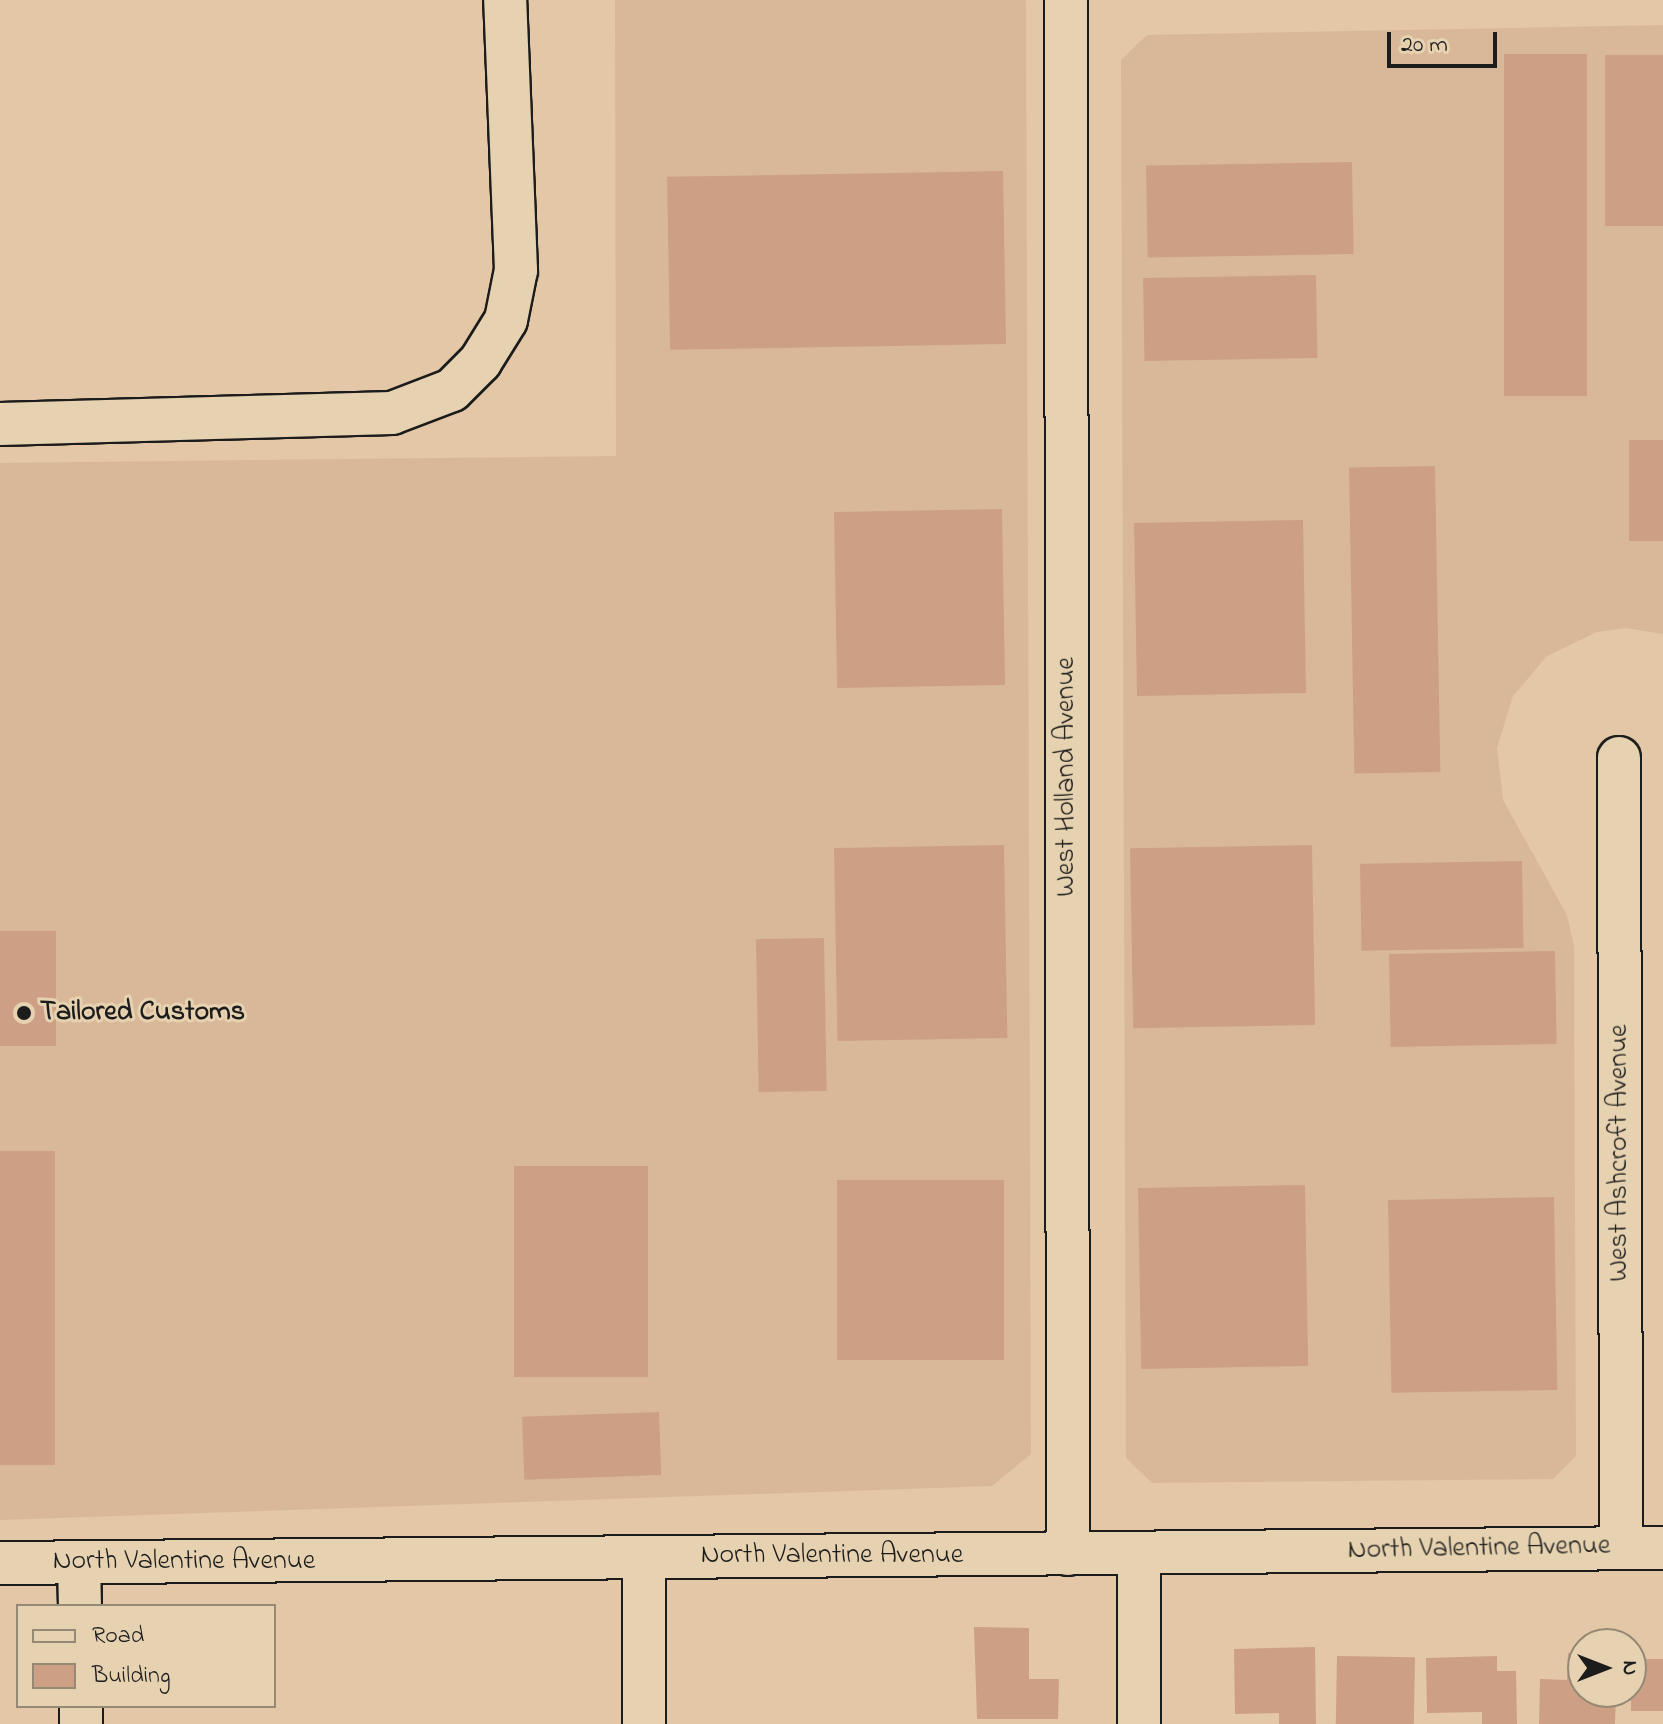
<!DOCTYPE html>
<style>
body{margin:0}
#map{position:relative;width:1663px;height:1724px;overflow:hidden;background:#e3c7a6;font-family:"Indie Flower",sans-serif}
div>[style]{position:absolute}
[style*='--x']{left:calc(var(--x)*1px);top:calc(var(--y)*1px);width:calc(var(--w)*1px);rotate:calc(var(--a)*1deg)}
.built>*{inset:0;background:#d8b899}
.building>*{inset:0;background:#cda085;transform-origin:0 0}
.roads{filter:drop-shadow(2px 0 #1c1c1c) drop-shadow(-2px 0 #1c1c1c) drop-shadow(0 2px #1c1c1c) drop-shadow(0 -2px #1c1c1c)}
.minor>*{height:42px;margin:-21px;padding:0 21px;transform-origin:21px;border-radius:21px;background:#e6d2b0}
.dots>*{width:22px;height:22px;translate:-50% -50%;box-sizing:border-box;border:4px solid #e6d2b0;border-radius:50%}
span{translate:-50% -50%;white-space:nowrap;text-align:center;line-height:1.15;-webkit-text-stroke:6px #e6d2b0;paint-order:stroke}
.street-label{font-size:28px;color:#1c1c1c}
.poi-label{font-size:28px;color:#1c1c1c;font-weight:700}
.left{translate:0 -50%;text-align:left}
.legend{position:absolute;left:16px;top:1604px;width:260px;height:104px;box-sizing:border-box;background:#e6d2b0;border:2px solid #958975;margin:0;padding:10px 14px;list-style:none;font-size:24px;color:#1c1c1c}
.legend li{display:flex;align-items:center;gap:16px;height:40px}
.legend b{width:40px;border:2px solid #958975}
.north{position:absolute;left:1567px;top:1628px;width:80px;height:80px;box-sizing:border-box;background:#e6d2b0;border:2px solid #958975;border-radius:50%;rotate:90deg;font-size:22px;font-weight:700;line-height:32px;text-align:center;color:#1c1c1c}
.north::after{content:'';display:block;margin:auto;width:28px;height:36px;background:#1c1c1c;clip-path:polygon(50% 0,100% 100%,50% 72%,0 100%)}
.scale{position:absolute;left:1387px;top:32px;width:110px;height:36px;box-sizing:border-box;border:4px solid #1c1c1c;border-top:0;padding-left:10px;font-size:24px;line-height:28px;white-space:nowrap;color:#1c1c1c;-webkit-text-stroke:6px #e6d2b0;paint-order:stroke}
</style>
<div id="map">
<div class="built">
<div style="clip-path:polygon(615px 0,1026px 0,1031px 1454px,992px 1486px,0 1520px,0 463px,616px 456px)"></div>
<div style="clip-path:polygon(1663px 25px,1663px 634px,1626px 628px,1597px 632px,1547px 656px,1513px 696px,1497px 748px,1503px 800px,1567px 915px,1574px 946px,1576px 1456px,1553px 1479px,1152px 1483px,1126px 1458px,1121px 60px,1147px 35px)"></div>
</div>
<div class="building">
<div style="left:1504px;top:54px;width:83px;height:342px"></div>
<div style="left:1663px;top:55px;width:171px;height:58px;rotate:90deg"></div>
<div style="left:1352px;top:162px;width:92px;height:206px;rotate:89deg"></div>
<div style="left:1003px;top:171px;width:173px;height:336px;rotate:89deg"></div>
<div style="left:1316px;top:275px;width:83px;height:173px;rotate:89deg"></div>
<div style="left:1629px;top:440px;width:34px;height:101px"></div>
<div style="left:1435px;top:466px;width:306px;height:86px;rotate:89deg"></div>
<div style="left:1002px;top:509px;width:176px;height:168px;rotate:89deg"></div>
<div style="left:1303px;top:520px;width:173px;height:169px;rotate:89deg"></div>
<div style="left:1004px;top:845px;width:193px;height:170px;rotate:89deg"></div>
<div style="left:1312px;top:845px;width:180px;height:182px;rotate:89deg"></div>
<div style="left:1522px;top:861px;width:87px;height:162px;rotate:89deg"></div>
<div style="left:0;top:931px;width:56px;height:115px"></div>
<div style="left:824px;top:938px;width:153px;height:68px;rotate:89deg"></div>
<div style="left:1555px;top:951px;width:93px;height:166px;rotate:89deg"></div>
<div style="left:0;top:1151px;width:55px;height:314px"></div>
<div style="left:514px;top:1166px;width:134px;height:211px"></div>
<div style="left:837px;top:1180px;width:167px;height:180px"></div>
<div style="left:1305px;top:1185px;width:181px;height:167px;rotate:89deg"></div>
<div style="left:1554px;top:1197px;width:193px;height:166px;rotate:89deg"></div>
<div style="left:659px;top:1412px;width:63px;height:137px;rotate:88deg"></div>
<div style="clip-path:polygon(974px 1627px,1029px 1628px,1029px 1679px,1059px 1679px,1058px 1719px,977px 1719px)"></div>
<div style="clip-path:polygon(1315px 1647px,1316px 1724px,1279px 1724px,1279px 1713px,1235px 1714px,1234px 1649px)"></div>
<div style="clip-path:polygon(1568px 1653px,1583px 1653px,1583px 1692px,1616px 1692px,1615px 1724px,1539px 1724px,1540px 1679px,1567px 1680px)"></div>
<div style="left:1337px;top:1656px;width:78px;height:68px;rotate:1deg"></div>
<div style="clip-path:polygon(1497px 1656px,1497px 1671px,1516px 1671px,1517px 1724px,1482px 1724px,1482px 1712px,1427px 1713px,1426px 1658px)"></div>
<div style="left:1663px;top:1659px;width:52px;height:32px;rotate:90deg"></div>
</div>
<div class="roads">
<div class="minor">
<div style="--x:1066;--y:0;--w:1554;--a:89.93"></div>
<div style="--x:0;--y:424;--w:392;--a:-1.6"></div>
<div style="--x:392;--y:413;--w:64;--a:-21"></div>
<div style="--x:452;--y:390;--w:40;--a:-45"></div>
<div style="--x:480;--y:362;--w:49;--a:-58.2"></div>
<div style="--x:506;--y:320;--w:51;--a:-78.7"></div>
<div style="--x:516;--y:270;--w:270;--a:-92.3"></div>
<div style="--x:1619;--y:758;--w:790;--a:89.85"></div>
<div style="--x:1139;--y:1553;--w:171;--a:90"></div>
<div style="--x:0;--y:1563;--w:1663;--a:-0.52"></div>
<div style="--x:79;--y:1563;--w:43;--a:88.7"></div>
<div style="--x:81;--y:1706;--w:18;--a:90"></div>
<div style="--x:644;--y:1724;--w:166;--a:-90"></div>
</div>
</div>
<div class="dots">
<div style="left:24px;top:1013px;background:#1c1c1c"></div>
</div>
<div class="street-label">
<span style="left:1067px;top:777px;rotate:-90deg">West Holland Avenue</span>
<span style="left:1620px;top:1153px;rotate:-90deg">West Ashcroft Avenue</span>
<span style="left:1479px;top:1549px;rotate:-1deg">North Valentine Avenue</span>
<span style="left:832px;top:1556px">North Valentine Avenue</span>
<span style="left:184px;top:1562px">North Valentine Avenue</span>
</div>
<div class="poi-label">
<span class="left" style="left:40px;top:1013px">Tailored Customs</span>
</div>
<ul class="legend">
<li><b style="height:10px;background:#e6d2b0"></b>Road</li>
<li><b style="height:22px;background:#cda085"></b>Building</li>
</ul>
<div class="north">N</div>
<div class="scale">20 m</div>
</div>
